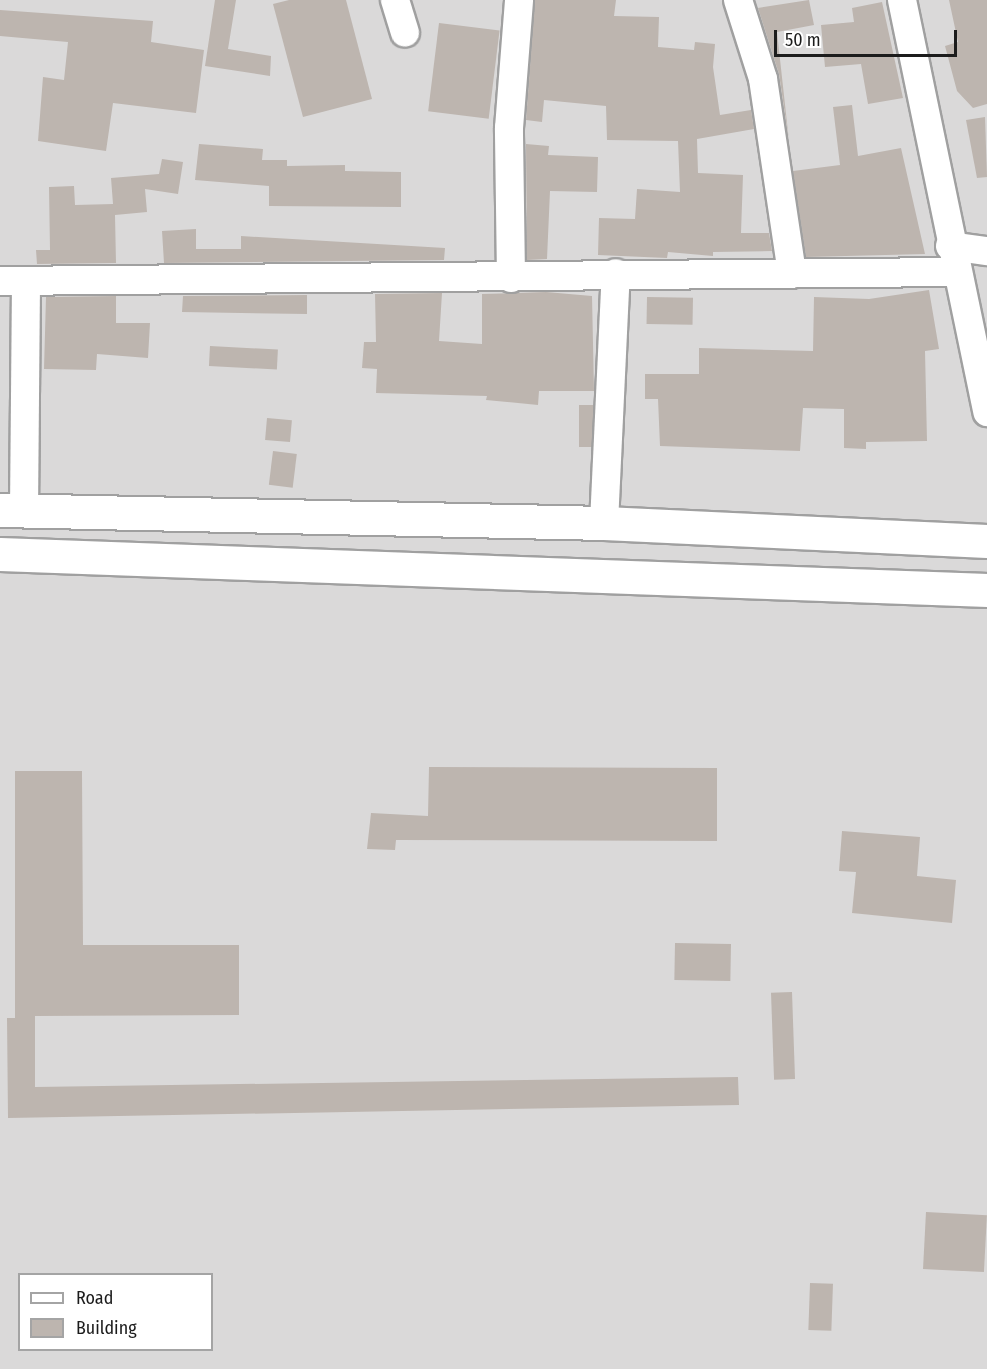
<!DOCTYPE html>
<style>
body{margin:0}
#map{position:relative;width:987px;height:1369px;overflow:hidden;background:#ede9e3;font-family:"Fira Sans Condensed",sans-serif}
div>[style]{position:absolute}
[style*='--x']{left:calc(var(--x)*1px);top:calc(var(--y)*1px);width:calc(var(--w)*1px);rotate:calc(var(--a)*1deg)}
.residential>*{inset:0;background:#dad9d9}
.building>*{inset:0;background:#bdb5af;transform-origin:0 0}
.roads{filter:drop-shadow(2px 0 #a0a0a0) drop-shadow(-2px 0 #a0a0a0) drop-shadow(0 2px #a0a0a0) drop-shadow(0 -2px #a0a0a0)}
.minor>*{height:28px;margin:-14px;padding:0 14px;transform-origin:14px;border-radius:14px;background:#fff}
.tertiary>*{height:33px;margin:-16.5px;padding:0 16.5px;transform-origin:16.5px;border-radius:16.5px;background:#fff}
span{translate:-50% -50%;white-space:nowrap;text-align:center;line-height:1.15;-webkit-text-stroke:4.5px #fff;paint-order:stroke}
.legend{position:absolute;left:18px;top:1273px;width:195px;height:78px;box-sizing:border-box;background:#fff;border:2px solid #a4a4a4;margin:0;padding:8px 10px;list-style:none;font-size:18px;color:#1c1c1c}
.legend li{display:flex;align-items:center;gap:12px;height:30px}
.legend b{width:30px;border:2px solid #a4a4a4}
.scale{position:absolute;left:774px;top:30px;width:183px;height:27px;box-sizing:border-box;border:3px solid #1c1c1c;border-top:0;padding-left:8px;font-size:18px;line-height:21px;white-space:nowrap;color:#1c1c1c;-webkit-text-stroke:4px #fff;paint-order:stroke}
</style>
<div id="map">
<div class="residential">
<div style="clip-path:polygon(evenodd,0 0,987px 0,987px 1369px,0 1369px,0 0,20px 1274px,212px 1274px,212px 1350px,20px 1350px,20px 1274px)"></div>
</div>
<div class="building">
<div style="clip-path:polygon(215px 0,236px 0,228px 49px,271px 56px,270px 76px,205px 66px)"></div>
<div style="clip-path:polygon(289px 0,346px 0,372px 99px,303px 117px,273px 4px)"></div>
<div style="clip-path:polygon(535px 0,616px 0,614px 16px,659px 17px,658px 47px,694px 50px,695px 42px,715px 44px,713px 67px,720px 115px,751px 110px,754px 129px,697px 139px,698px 173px,743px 175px,741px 233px,769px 233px,772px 251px,713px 252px,713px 256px,668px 252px,667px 258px,598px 255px,599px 218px,635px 219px,637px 189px,680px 192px,678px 141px,607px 140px,606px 106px,544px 100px,542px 122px,526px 120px)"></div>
<div style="clip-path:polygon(809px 0,814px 25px,777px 32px,789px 141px,779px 74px,758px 8px)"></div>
<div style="clip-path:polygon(949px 0,987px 0,987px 104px,973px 108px,957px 91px,945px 46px,958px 42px)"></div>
<div style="clip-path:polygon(882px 2px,903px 98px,868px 104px,861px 64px,825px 67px,821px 25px,854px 22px,852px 8px)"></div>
<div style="clip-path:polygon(0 10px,153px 21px,151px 42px,204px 50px,196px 113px,113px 103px,106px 151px,38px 141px,43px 77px,64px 80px,68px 42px,0 36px)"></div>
<div style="left:439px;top:23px;width:61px;height:89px;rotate:7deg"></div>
<div style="clip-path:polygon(852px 105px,858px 156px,901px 148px,925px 254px,806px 257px,793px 171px,840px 165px,833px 107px)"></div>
<div style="clip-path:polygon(985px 117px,987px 177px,977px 178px,966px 120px)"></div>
<div style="clip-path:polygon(199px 144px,263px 149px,262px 160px,287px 160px,287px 166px,345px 165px,345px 171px,401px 172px,401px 207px,269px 206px,269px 186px,195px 180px)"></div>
<div style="clip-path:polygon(526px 144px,549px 146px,548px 155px,598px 157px,597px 192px,550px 191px,547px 259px,527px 260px)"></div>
<div style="clip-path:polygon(162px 159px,183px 162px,178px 194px,145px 189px,147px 212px,115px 215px,116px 263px,37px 264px,36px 250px,50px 250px,49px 187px,74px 186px,75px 205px,113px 204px,111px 178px,159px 174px)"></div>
<div style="clip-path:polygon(196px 229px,196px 249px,241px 249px,241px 236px,445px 248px,444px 260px,164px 263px,162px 231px)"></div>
<div style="clip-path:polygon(929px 290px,939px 349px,925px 351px,927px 441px,866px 442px,866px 449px,844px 448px,844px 409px,803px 408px,800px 451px,660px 446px,658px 399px,645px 399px,645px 374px,699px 374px,699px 348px,813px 351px,814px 297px,869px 299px)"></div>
<div style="clip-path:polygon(546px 292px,592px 296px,594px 391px,539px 391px,538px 405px,486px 400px,487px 396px,376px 393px,377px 369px,362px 368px,364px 342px,376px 342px,375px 294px,442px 293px,439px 341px,482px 344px,482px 294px)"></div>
<div style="clip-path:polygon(307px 295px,307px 314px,182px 312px,183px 296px)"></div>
<div style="clip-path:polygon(116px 296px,116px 323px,150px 323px,148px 358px,97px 354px,96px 370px,44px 369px,46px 297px)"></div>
<div style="left:647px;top:297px;width:46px;height:27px;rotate:1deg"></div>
<div style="left:210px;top:346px;width:68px;height:20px;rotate:3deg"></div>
<div style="left:579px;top:405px;width:14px;height:42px"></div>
<div style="left:267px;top:418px;width:25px;height:22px;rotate:5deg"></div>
<div style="left:273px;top:451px;width:24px;height:34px;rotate:7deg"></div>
<div style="clip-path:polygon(429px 767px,717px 768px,717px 841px,396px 840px,395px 850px,367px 849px,371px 813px,428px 816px)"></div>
<div style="clip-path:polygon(15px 771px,82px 771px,83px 945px,239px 945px,239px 1015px,35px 1016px,35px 1087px,738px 1077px,739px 1105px,8px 1118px,7px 1018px,15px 1018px)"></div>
<div style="clip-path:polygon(842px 831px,920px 837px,917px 876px,956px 880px,952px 923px,852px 913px,856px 872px,839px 871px)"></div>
<div style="left:675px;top:943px;width:56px;height:37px;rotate:1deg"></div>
<div style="left:792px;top:992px;width:87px;height:21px;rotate:88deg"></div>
<div style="left:926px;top:1212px;width:61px;height:57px;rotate:3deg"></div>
<div style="left:810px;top:1283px;width:23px;height:47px;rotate:2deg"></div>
</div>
<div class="roads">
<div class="minor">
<div style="--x:395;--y:0;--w:34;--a:73"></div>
<div style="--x:738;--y:0;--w:83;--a:72.4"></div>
<div style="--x:763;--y:79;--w:197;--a:81.5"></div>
<div style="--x:902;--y:0;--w:421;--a:78.3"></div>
<div style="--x:950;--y:246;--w:37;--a:8"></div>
<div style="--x:511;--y:278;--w:150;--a:-90.8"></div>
<div style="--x:509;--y:128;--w:128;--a:-85.5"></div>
<div style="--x:0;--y:281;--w:956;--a:-0.54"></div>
<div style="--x:24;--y:511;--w:229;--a:-89.5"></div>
<div style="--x:604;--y:523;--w:250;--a:-87.3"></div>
</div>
<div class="tertiary">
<div style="--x:0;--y:510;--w:604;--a:1.23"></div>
<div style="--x:604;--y:523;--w:383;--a:2.7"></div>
<div style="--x:0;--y:554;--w:988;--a:2.09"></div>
</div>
</div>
<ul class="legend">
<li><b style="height:8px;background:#fff"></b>Road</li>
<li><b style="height:16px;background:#bdb5af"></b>Building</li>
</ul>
<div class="scale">50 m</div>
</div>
